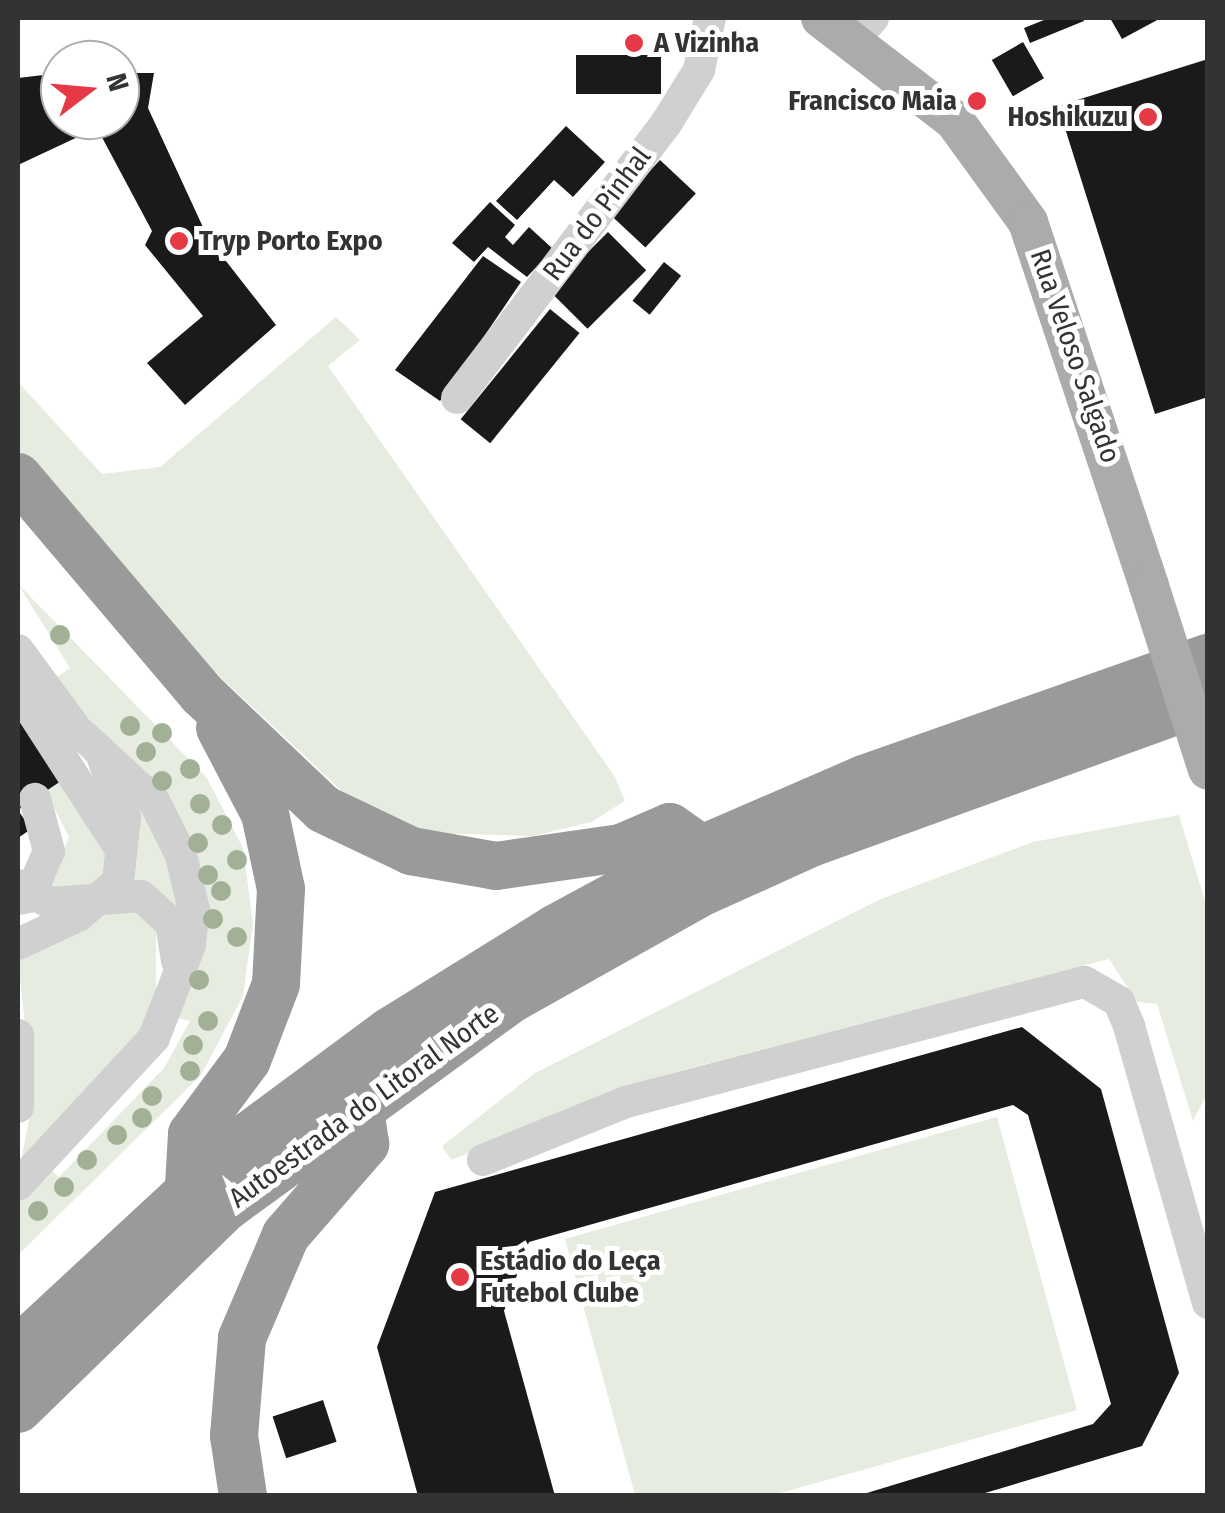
<!DOCTYPE html>
<meta charset="utf-8">
<style>
body{margin:0}
#map{position:relative;width:1225px;height:1513px;overflow:hidden;background:#fff;font-family:"Fira Sans Condensed",sans-serif}
div>[style]{position:absolute}
[style*='--x']{left:calc(var(--x)*1px);top:calc(var(--y)*1px);width:calc(var(--w)*1px);rotate:calc(var(--a)*1deg)}
.green>*{inset:0;background:#e6ecdf}
.building>*{inset:0;background:#1a1a1a;transform-origin:0 0}
.minor>*{height:32px;margin:-16px;padding:0 16px;transform-origin:16px;border-radius:16px;background:#d0d0d0}
.major>*{height:40px;margin:-20px;padding:0 20px;transform-origin:20px;border-radius:20px;background:#ababab}
.highway>*{height:48px;margin:-24px;padding:0 24px;transform-origin:24px;border-radius:24px;background:#9a9a9a}
.major-bridge>*{height:40px;margin:-20px;padding:0 20px;transform-origin:20px;border-radius:20px;background:#ababab}
.trees>*{width:20px;height:20px;margin:-10px;border-radius:50%;background:#a2b095}
.dots>*{width:28px;height:28px;translate:-50% -50%;box-sizing:border-box;border:5px solid #fff;border-radius:50%}
span{translate:-50% -50%;white-space:nowrap;text-align:center;line-height:1.15;-webkit-text-stroke:10px #fff;paint-order:stroke}
.poi-label{font-size:28px;color:#333;font-weight:700}
.left{translate:0 -50%;text-align:left}
.right{translate:-100% -50%;text-align:right}
.street-label{font-size:28px;color:#333}
.frame{position:absolute;inset:0;border:20px solid #333;pointer-events:none}
.north{position:absolute;left:40px;top:40px;width:100px;height:100px;box-sizing:border-box;background:#fff;border:2px solid #adadad;border-radius:50%;rotate:74deg;font-size:28px;font-weight:700;line-height:40px;text-align:center;color:#333}
.north::after{content:'';display:block;margin:auto;width:35px;height:45px;background:#e63946;clip-path:polygon(50% 0,100% 100%,50% 72%,0 100%)}
</style>
<div id="map">
<div class="green">
<div style="clip-path:polygon(336px 317px,360px 340px,328px 366px,615px 777px,625px 801px,591px 822px,533px 836px,428px 833px,345px 794px,182px 641px,18px 449px,18px 382px,102px 474px,160px 467px)"></div>
<div style="clip-path:polygon(18px 584px,207px 778px,243px 848px,253px 924px,243px 996px,201px 1075px,18px 1255px,18px 1196px,47px 1166px,59px 1177px,164px 1068px,190px 1021px,173px 1017px,199px 956px,149px 780px,52px 681px,70px 668px)"></div>
<div style="clip-path:polygon(64px 779px,111px 862px,98px 886px,49px 891px,69px 837px,46px 792px)"></div>
<div style="clip-path:polygon(128px 782px,153px 813px,188px 919px,132px 884px)"></div>
<div style="clip-path:polygon(1179px 815px,1208px 911px,1207px 1094px,1193px 1121px,1157px 1004px,1137px 1002px,1109px 959px,672px 1073px,451px 1160px,442px 1146px,535px 1073px,883px 898px,1033px 842px)"></div>
<div style="clip-path:polygon(109px 910px,138px 911px,156px 925px,156px 1014px,20px 1166px,33px 1099px,18px 961px)"></div>
<div style="clip-path:polygon(997px 1117px,1077px 1410px,773px 1495px,635px 1495px,565px 1239px)"></div>
</div>
<div class="building">
<div style="clip-path:polygon(1049px 18px,1083px 18px,1084px 21px,1030px 43px,1024px 28px)"></div>
<div style="clip-path:polygon(1110px 18px,1161px 18px,1122px 39px)"></div>
<div style="left:1023px;top:42px;width:42px;height:36px;rotate:60deg"></div>
<div style="left:576px;top:55px;width:85px;height:39px"></div>
<div style="clip-path:polygon(1208px 59px,1208px 397px,1155px 414px,1058px 106px)"></div>
<div style="clip-path:polygon(60px 73px,60px 120px,120px 120px,120px 73px,154px 73px,148px 108px,208px 238px,276px 325px,185px 405px,147px 363px,203px 316px,145px 245px,152px 231px,97px 128px,18px 165px,18px 78px)"></div>
<div style="clip-path:polygon(566px 126px,605px 162px,573px 197px,554px 180px,517px 220px,496px 201px)"></div>
<div style="left:660px;top:160px;width:49px;height:74px;rotate:43deg"></div>
<div style="clip-path:polygon(490px 202px,515px 225px,505px 237px,513px 245px,529px 227px,553px 249px,527px 277px,488px 247px,474px 262px,452px 243px)"></div>
<div style="left:608px;top:232px;width:54px;height:83px;rotate:45deg"></div>
<div style="clip-path:polygon(483px 256px,521px 282px,440px 401px,395px 370px)"></div>
<div style="left:664px;top:262px;width:22px;height:50px;rotate:39deg"></div>
<div style="left:550px;top:309px;width:38px;height:142px;rotate:39deg"></div>
<div style="clip-path:polygon(18px 711px,64px 779px,18px 810px,31px 829px,18px 838px)"></div>
<div style="clip-path:polygon(1022px 1027px,1101px 1089px,1179px 1373px,1142px 1446px,975px 1496px,857px 1496px,1093px 1424px,1111px 1404px,1028px 1115px,1013px 1105px,529px 1242px,504px 1311px,555px 1496px,418px 1496px,377px 1347px,435px 1192px)"></div>
<div style="left:323px;top:1400px;width:44px;height:53px;rotate:72deg"></div>
</div>
<div class="minor">
<div style="--x:855;--y:38;--w:27;--a:-48"></div>
<div style="--x:457;--y:398;--w:347;--a:-52.7"></div>
<div style="--x:667;--y:122;--w:61;--a:-58.4"></div>
<div style="--x:699;--y:70;--w:53;--a:-78.1"></div>
<div style="--x:18;--y:650;--w:98;--a:53.7"></div>
<div style="--x:76;--y:729;--w:106;--a:42.7"></div>
<div style="--x:154;--y:801;--w:60;--a:63.4"></div>
<div style="--x:181;--y:855;--w:57;--a:76.7"></div>
<div style="--x:194;--y:910;--w:35;--a:97"></div>
<div style="--x:190;--y:945;--w:100;--a:111.2"></div>
<div style="--x:154;--y:1038;--w:200;--a:132.8"></div>
<div style="--x:18;--y:690;--w:190;--a:57.2"></div>
<div style="--x:18;--y:885;--w:38;--a:29"></div>
<div style="--x:51;--y:903;--w:90;--a:-4.4"></div>
<div style="--x:141;--y:896;--w:40;--a:42"></div>
<div style="--x:171;--y:923;--w:38;--a:81"></div>
<div style="--x:18;--y:899;--w:11;--a:-10"></div>
<div style="--x:29;--y:897;--w:50;--a:-66.5"></div>
<div style="--x:49;--y:851;--w:54;--a:-105.1"></div>
<div style="--x:18;--y:944;--w:66;--a:-25"></div>
<div style="--x:78;--y:916;--w:52;--a:-40.4"></div>
<div style="--x:118;--y:882;--w:65;--a:-83.9"></div>
<div style="--x:125;--y:817;--w:68;--a:-110.6"></div>
<div style="--x:18;--y:1035;--w:72;--a:90"></div>
<div style="--x:483;--y:1160;--w:154;--a:-22.1"></div>
<div style="--x:626;--y:1102;--w:474;--a:-14.7"></div>
<div style="--x:1085;--y:982;--w:39;--a:30"></div>
<div style="--x:1119;--y:1002;--w:26;--a:67"></div>
<div style="--x:1129;--y:1026;--w:288;--a:74.1"></div>
</div>
<div class="major">
<div style="--x:821;--y:18;--w:168;--a:37.5"></div>
<div style="--x:954;--y:120;--w:126;--a:54"></div>
<div style="--x:1028;--y:222;--w:384;--a:71.6"></div>
</div>
<div class="highway">
<div style="--x:18;--y:477;--w:285;--a:49.7"></div>
<div style="--x:202;--y:694;--w:167;--a:43.5"></div>
<div style="--x:323;--y:809;--w:98;--a:25.5"></div>
<div style="--x:411;--y:851;--w:86;--a:10"></div>
<div style="--x:496;--y:866;--w:126;--a:-8.2"></div>
<div style="--x:621;--y:848;--w:53;--a:-23.2"></div>
<div style="--x:670;--y:827;--w:39;--a:35"></div>
<div style="--x:189;--y:1186;--w:52;--a:-86.7"></div>
<div style="--x:192;--y:1134;--w:92;--a:-53.4"></div>
<div style="--x:247;--y:1060;--w:81;--a:-69.1"></div>
<div style="--x:276;--y:984;--w:95;--a:-87"></div>
<div style="--x:281;--y:889;--w:77;--a:-102"></div>
<div style="--x:265;--y:814;--w:97;--a:-117.6"></div>
<div style="--x:18;--y:1350;--w:318;--a:-42.8"></div>
<div style="--x:251;--y:1134;--w:172;--a:-36.5"></div>
<div style="--x:389;--y:1032;--w:197;--a:-31.9"></div>
<div style="--x:556;--y:928;--w:166;--a:-28.4"></div>
<div style="--x:702;--y:849;--w:176;--a:-23.4"></div>
<div style="--x:864;--y:779;--w:365;--a:-19.4"></div>
<div style="--x:18;--y:1409;--w:290;--a:-44.2"></div>
<div style="--x:226;--y:1207;--w:355;--a:-36.1"></div>
<div style="--x:513;--y:998;--w:212;--a:-29.3"></div>
<div style="--x:698;--y:894;--w:124;--a:-24.3"></div>
<div style="--x:811;--y:843;--w:422;--a:-19.9"></div>
<div style="--x:243;--y:1496;--w:61;--a:-98.5"></div>
<div style="--x:234;--y:1436;--w:98;--a:-85.3"></div>
<div style="--x:242;--y:1338;--w:112;--a:-66.9"></div>
<div style="--x:286;--y:1235;--w:121;--a:-49"></div>
<div style="--x:365;--y:1144;--w:42;--a:-98.1"></div>
</div>
<div class="major-bridge">
<div style="--x:1149;--y:586;--w:193;--a:72.2"></div>
</div>
<div class="trees">
<div style="left:60px;top:635px"></div>
<div style="left:130px;top:726px"></div>
<div style="left:162px;top:733px"></div>
<div style="left:146px;top:752px"></div>
<div style="left:190px;top:769px"></div>
<div style="left:162px;top:781px"></div>
<div style="left:200px;top:804px"></div>
<div style="left:222px;top:825px"></div>
<div style="left:198px;top:843px"></div>
<div style="left:237px;top:860px"></div>
<div style="left:208px;top:875px"></div>
<div style="left:221px;top:891px"></div>
<div style="left:213px;top:919px"></div>
<div style="left:237px;top:937px"></div>
<div style="left:199px;top:980px"></div>
<div style="left:208px;top:1021px"></div>
<div style="left:193px;top:1045px"></div>
<div style="left:190px;top:1071px"></div>
<div style="left:152px;top:1096px"></div>
<div style="left:142px;top:1118px"></div>
<div style="left:117px;top:1135px"></div>
<div style="left:87px;top:1160px"></div>
<div style="left:64px;top:1187px"></div>
<div style="left:38px;top:1211px"></div>
</div>
<div class="dots">
<div style="left:634px;top:43px;background:#e63946"></div>
<div style="left:977px;top:101px;background:#e63946"></div>
<div style="left:1148px;top:117px;background:#e63946"></div>
<div style="left:179px;top:241px;background:#e63946"></div>
<div style="left:460px;top:1277px;background:#e63946"></div>
</div>
<div class="poi-label">
<span class="left" style="left:654px;top:43px">A Vizinha</span>
<span class="right" style="left:957px;top:101px">Francisco Maia</span>
<span class="right" style="left:1128px;top:117px">Hoshikuzu</span>
<span class="left" style="left:199px;top:241px">Tryp Porto Expo</span>
<span class="left" style="left:480px;top:1277px">Estádio do Leça<br>Futebol Clube</span>
</div>
<div class="street-label">
<span style="left:597px;top:214px;rotate:-53deg">Rua do Pinhal</span>
<span style="left:1075px;top:356px;rotate:71deg">Rua Veloso Salgado</span>
<span style="left:364px;top:1106px;rotate:-36deg">Autoestrada do Litoral Norte</span>
</div>
<div class="frame"></div>
<div class="north">N</div>
</div>
